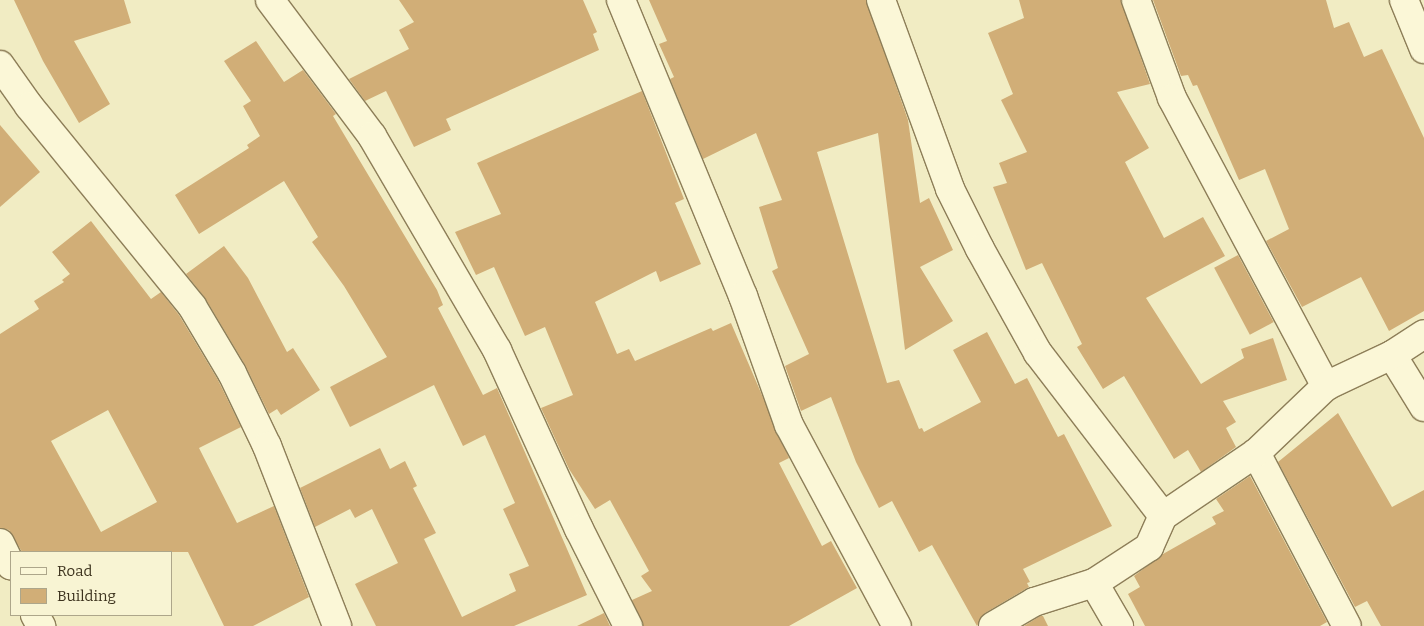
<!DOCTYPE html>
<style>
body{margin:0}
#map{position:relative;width:1424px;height:626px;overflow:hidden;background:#f1ecc3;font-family:Bitter,serif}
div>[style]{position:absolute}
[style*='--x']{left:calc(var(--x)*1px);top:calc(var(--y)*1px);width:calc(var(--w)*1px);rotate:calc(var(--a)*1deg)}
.building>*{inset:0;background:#d1ae77;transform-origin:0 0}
.roads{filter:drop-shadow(1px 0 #8d7e58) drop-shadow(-1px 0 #8d7e58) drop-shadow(0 1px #8d7e58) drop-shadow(0 -1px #8d7e58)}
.minor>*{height:28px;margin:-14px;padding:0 14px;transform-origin:14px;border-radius:14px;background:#fbf7d7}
span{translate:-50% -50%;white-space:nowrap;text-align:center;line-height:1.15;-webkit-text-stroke:4px #f8f4d3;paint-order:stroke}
.legend{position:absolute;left:10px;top:551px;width:162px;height:65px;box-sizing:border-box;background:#f8f4d3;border:1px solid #ada68a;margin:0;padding:6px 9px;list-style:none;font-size:15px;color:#3c321d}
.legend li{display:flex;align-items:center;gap:10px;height:25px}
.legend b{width:25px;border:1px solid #ada68a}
</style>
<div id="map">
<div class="building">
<div style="clip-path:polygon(14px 0,124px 0,131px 23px,74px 41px,110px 104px,79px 123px,43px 61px)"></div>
<div style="clip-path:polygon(399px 0,583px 0,597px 32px,593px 34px,599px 50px,446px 119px,451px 130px,414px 147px,386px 91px,365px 101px,349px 79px,409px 49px,399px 30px,414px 22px)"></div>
<div style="clip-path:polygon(649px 0,866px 0,908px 120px,920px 203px,929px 198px,953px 250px,920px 267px,953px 321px,905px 350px,878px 133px,817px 152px,887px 383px,899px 380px,919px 429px,922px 428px,924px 432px,981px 402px,953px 350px,987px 332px,1015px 384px,1027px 378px,1058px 437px,1064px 434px,1112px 526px,1023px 569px,1030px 582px,1027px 583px,1029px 587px,985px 613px,977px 626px,932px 545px,919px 552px,892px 501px,879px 508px,856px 462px,831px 397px,801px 411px,785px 366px,809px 354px,772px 271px,778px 268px,759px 207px,782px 200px,756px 133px,703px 159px,670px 79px,674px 77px,659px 44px,667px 41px)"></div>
<div style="clip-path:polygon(1019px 0,1121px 0,1150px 84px,1117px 92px,1149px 148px,1125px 162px,1164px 238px,1203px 217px,1225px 256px,1146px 298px,1201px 384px,1244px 358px,1241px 349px,1273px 338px,1287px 380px,1223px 401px,1236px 422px,1226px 428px,1236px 447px,1201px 472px,1188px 450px,1174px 459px,1124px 376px,1103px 389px,1077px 347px,1082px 344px,1042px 263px,1026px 270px,993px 187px,1007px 183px,999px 163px,1027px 152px,1001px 100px,1013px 94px,988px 33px,1024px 18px)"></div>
<div style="clip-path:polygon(1153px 0,1326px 0,1334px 28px,1349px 22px,1364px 57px,1382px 49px,1424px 138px,1424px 311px,1389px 331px,1361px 277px,1302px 307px,1266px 241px,1289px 229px,1265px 169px,1239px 180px,1197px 85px,1193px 86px,1188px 75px,1181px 76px)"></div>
<div style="clip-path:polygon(256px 41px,284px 82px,303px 70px,336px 114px,333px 116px,437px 290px,443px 305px,438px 308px,483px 395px,497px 388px,587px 595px,514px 626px,376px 626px,355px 584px,398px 563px,372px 509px,355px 518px,350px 509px,315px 527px,300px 488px,380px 448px,390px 469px,405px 461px,417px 486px,413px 488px,436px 533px,424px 539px,462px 617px,516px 591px,509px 574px,529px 566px,503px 509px,515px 503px,485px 435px,463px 446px,434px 385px,350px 427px,330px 387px,387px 357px,344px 286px,312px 242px,318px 237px,284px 181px,199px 234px,175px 195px,249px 148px,247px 145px,260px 136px,243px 106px,251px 101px,224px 61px)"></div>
<div style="clip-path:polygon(642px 91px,684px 199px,675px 203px,701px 264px,660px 282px,656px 271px,595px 302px,617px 354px,629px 349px,635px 361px,711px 328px,713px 331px,731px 323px,789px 458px,779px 463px,822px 546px,831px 541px,857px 588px,789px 626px,643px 626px,632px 600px,652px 591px,641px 576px,649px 571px,610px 500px,595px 509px,569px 469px,541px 408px,573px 395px,545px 327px,525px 336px,494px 267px,476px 275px,455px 232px,501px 214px,477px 163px)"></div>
<div style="clip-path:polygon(0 125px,40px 172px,0 207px)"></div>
<div style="clip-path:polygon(evenodd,91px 221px,151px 299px,161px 292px,179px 315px,218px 380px,241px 427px,199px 448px,237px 523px,274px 506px,309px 597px,253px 626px,224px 626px,188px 552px,22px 552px,9px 530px,0 528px,0 334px,39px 309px,34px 301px,64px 282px,62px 280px,70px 274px,52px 252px,91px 221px,108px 410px,157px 502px,101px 532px,51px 441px,108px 410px)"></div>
<div style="clip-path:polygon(224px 246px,248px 278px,287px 352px,293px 348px,320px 390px,281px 415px,277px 409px,269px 414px,245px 365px,205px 298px,186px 274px)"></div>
<div style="left:1238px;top:255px;width:76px;height:27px;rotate:62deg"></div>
<div style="clip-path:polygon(1338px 413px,1392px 507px,1424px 490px,1424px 626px,1381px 626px,1367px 601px,1355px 607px,1278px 462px)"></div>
<div style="clip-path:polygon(1250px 476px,1327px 622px,1320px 626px,1145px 626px,1128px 594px,1140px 587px,1134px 576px,1163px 554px,1216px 524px,1212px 517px,1224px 511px,1216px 499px)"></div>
<div style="clip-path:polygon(604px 613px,610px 626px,577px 626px)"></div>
<div style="clip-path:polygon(1043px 616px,1048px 626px,1024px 626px,1040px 616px)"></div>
</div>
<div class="roads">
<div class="minor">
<div style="--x:270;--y:0;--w:170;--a:53.1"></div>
<div style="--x:372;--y:136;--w:248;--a:59.7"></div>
<div style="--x:497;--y:350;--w:197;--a:65.4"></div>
<div style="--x:579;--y:529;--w:109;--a:63.2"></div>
<div style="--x:621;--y:0;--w:320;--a:67.6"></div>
<div style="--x:743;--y:296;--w:137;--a:70.4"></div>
<div style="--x:789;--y:425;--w:228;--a:61.8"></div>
<div style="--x:881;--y:0;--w:201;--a:69.9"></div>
<div style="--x:950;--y:189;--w:67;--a:63.4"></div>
<div style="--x:980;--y:249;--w:119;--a:60.9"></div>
<div style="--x:1038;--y:353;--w:205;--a:52.5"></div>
<div style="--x:1136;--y:0;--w:104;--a:69.8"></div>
<div style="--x:1172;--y:98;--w:327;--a:61.9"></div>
<div style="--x:1404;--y:0;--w:53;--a:67.8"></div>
<div style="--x:0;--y:65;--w:50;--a:54.7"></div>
<div style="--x:29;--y:106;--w:258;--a:50.8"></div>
<div style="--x:192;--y:306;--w:78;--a:59.2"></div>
<div style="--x:232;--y:373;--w:81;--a:64.4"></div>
<div style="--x:267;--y:446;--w:193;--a:68.7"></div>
<div style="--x:1392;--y:355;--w:61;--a:58.4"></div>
<div style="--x:1256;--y:453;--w:195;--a:62.3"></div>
<div style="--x:0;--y:543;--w:25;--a:64"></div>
<div style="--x:1094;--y:583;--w:50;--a:59.8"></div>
<div style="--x:35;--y:615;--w:13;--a:61"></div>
<div style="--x:993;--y:626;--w:48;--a:-30.3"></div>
<div style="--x:1034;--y:602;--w:63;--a:-17.6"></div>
<div style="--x:1094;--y:583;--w:66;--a:-33.2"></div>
<div style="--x:1149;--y:547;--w:34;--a:-66"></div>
<div style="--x:1163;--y:516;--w:112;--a:-34.1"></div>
<div style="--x:1256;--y:453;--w:97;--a:-43.7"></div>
<div style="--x:1326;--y:386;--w:73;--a:-25.2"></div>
<div style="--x:1392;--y:355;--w:38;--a:-33"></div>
</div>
</div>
<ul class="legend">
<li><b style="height:6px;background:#fbf7d7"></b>Road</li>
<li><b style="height:14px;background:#d1ae77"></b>Building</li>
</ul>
</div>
